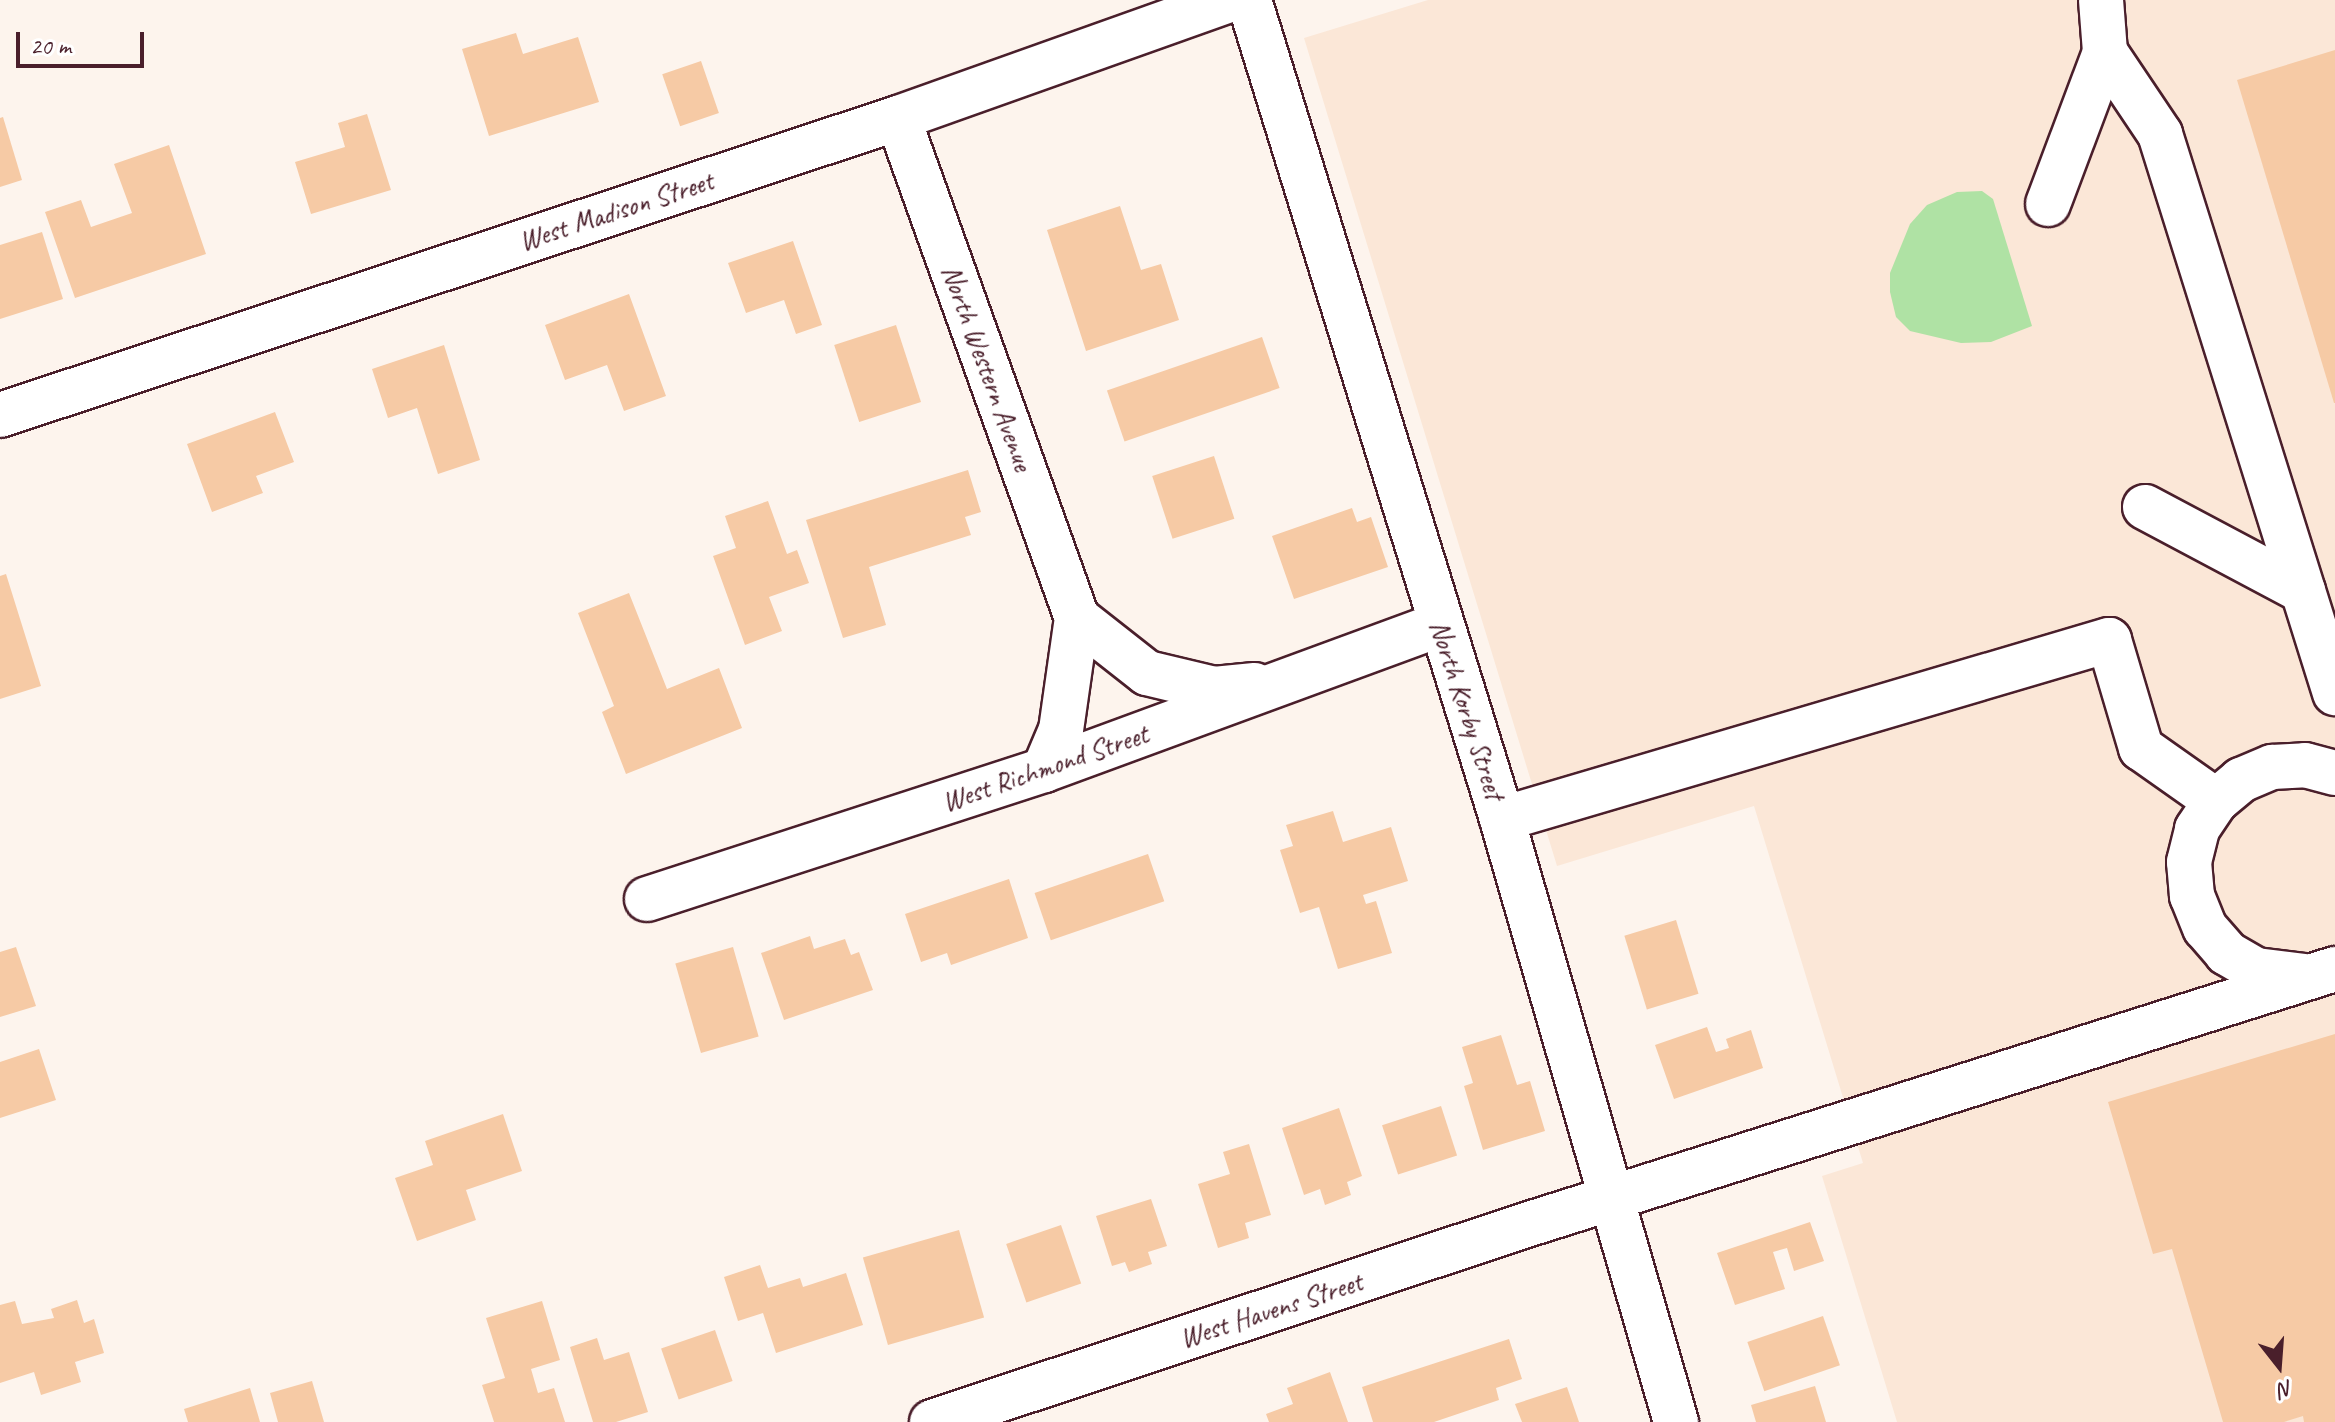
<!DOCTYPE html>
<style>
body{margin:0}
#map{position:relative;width:2335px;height:1422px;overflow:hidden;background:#fdf4ed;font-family:Caveat,sans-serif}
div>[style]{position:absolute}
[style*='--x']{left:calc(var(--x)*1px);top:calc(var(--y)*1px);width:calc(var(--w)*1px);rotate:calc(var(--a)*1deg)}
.built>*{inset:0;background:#fbe7d7}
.green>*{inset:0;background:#afe2a4}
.building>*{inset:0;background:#f6caa5;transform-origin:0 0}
.roads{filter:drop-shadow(2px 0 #4a1f2b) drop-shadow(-2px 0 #4a1f2b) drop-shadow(0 2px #4a1f2b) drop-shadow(0 -2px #4a1f2b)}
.minor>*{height:44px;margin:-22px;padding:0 22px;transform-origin:22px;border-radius:22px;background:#fff}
span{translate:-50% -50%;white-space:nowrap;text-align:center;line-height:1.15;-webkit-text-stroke:6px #fff;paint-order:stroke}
.street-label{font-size:28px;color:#4a1f2b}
.north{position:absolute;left:2239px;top:1326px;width:80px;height:80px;-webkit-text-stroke:6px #fff;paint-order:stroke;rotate:163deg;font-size:22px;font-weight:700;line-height:32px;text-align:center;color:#4a1f2b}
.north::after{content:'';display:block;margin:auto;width:28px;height:36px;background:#4a1f2b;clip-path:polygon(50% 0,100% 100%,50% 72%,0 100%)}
.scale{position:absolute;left:16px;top:32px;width:128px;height:36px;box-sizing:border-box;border:4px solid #4a1f2b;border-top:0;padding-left:10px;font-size:24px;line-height:28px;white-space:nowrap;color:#4a1f2b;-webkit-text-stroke:6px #fff;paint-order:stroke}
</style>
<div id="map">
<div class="built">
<div style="clip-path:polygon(1428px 0,2335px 0,2335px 1422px,1897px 1422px,1822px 1176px,1863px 1163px,1754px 806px,1557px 866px,1304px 38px)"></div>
</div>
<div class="green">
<div style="clip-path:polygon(1982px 191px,1993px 199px,2032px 326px,1991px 342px,1961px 343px,1910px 331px,1896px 317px,1890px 292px,1890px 273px,1910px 224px,1927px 205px,1957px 192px)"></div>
</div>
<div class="building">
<div style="clip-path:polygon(516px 33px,523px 54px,578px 37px,599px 102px,489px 136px,462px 49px)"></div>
<div style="clip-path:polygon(2335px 50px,2335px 403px,2334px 403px,2237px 80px)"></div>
<div style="left:701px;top:61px;width:55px;height:41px;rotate:71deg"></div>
<div style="clip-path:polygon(367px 114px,391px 190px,311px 214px,295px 162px,345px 147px,338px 123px)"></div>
<div style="clip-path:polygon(3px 117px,22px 180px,0 187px,0 118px)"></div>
<div style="clip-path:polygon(169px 145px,206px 254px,75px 298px,45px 212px,81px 200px,91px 227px,132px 213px,114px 164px)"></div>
<div style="clip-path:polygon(1120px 206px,1141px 270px,1161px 264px,1179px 320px,1086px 351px,1047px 230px)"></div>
<div style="clip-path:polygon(42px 232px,63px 299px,0 319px,0 245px)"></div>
<div style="clip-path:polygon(793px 241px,822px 325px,796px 334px,784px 300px,746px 313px,728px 263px)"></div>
<div style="clip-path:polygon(629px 294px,666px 396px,624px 411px,607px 365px,565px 380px,545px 325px)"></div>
<div style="left:896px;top:325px;width:81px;height:65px;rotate:72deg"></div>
<div style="left:1262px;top:337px;width:54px;height:164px;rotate:71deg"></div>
<div style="clip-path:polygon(444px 345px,480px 460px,438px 474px,417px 408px,388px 418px,372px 369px)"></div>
<div style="clip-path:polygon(275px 412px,294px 462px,256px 476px,263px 493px,212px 512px,187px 444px)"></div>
<div style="left:1214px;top:456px;width:66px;height:65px;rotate:72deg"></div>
<div style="clip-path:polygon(968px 470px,981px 512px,965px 517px,971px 535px,869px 567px,886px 625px,843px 638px,806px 520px)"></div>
<div style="clip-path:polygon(768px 501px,787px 554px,797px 550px,809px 583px,769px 597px,782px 631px,745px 645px,713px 556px,736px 548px,725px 516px)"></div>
<div style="clip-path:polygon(1352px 508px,1357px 522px,1371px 517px,1388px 567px,1294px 599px,1272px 536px)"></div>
<div style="clip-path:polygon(6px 574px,41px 686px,0 699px,0 576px)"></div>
<div style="clip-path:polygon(629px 593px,667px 689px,719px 668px,742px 728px,626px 774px,602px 712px,614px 706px,578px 613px)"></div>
<div style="clip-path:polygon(1333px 811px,1343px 842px,1391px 827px,1408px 881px,1363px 895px,1366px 904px,1376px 901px,1392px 953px,1338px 969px,1319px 907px,1300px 913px,1280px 850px,1293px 846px,1286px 825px)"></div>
<div style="left:1148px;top:854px;width:50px;height:120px;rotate:71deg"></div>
<div style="clip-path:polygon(1009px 879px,1028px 938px,951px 965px,947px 953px,921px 962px,905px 914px)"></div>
<div style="left:1676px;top:920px;width:77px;height:54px;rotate:73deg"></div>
<div style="clip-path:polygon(810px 936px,814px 949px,845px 939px,851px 955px,859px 952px,873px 990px,784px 1020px,761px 953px)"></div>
<div style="clip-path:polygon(16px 947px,36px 1006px,0 1017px,0 952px)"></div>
<div style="left:733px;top:947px;width:93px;height:60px;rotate:74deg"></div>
<div style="clip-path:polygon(1707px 1027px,1716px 1052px,1729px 1048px,1726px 1039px,1751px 1030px,1763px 1068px,1674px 1099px,1655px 1045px)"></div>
<div style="clip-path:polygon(2335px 1034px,2335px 1422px,2304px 1422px,2303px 1416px,2284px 1422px,2223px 1422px,2172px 1249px,2153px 1254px,2108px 1102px)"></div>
<div style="clip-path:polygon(1501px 1035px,1517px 1085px,1530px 1081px,1545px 1131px,1483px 1150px,1464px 1086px,1473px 1083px,1462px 1047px)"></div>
<div style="clip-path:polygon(39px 1049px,56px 1100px,0 1118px,0 1062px)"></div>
<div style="left:1441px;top:1106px;width:52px;height:62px;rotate:72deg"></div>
<div style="clip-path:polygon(1339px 1108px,1362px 1176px,1347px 1182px,1351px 1195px,1325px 1205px,1320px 1189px,1304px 1195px,1282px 1128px)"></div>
<div style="clip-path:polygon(503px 1114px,522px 1171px,466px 1190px,476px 1220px,417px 1241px,395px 1178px,433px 1165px,425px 1141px)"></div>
<div style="clip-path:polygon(1249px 1144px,1271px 1215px,1245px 1223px,1249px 1238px,1218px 1248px,1198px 1184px,1230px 1174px,1223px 1152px)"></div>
<div style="clip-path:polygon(1151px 1199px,1167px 1246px,1148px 1252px,1152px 1264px,1129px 1272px,1125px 1262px,1112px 1266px,1096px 1216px)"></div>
<div style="clip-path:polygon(1810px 1222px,1824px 1261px,1794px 1271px,1787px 1248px,1773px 1252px,1785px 1289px,1735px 1305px,1717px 1253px)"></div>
<div style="left:1061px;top:1225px;width:62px;height:58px;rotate:71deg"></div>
<div style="left:959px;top:1230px;width:91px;height:100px;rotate:74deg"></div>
<div style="clip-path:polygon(760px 1265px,768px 1288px,800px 1278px,803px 1287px,846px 1273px,863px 1325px,776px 1353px,763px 1313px,738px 1321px,724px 1277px)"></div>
<div style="clip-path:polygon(77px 1300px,84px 1323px,94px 1319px,104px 1353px,75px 1362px,81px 1382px,41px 1395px,34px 1372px,0 1383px,0 1305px,15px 1301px,22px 1324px,54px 1318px,51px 1309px)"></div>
<div style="clip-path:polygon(542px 1301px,560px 1360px,531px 1369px,538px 1393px,554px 1388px,565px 1422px,494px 1422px,482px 1385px,505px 1378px,486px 1318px)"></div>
<div style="left:1823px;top:1316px;width:52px;height:80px;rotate:71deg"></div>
<div style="left:715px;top:1330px;width:54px;height:57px;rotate:71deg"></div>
<div style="clip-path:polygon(597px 1338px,604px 1360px,629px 1352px,648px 1412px,616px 1422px,593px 1422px,570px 1347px)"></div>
<div style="clip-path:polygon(1509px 1339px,1522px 1379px,1496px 1388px,1499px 1400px,1434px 1422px,1373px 1422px,1362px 1387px)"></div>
<div style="clip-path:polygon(1330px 1372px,1348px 1422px,1269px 1422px,1266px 1414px,1293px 1404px,1287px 1388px)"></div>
<div style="clip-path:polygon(312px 1381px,324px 1422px,278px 1422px,270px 1393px)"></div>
<div style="clip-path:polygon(1815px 1386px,1826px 1422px,1756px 1422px,1751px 1405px)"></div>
<div style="clip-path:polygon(1567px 1387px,1579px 1422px,1522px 1422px,1515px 1404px)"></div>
<div style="clip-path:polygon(250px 1388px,260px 1422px,188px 1422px,184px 1409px)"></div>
</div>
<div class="roads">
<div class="minor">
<div style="--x:1249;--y:0;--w:857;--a:72.83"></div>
<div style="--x:1502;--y:819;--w:628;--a:73.9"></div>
<div style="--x:2101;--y:0;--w:52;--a:85.6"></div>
<div style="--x:2105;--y:52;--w:99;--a:56.1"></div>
<div style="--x:2160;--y:134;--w:586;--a:72.62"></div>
<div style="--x:898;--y:118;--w:531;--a:70.3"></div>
<div style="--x:1077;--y:618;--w:89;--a:38.2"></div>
<div style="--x:1147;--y:673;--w:69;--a:13.4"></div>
<div style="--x:1214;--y:689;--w:41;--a:-5.6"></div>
<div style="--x:2048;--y:204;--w:162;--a:-69.4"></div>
<div style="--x:0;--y:415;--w:946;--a:-18.3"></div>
<div style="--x:898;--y:118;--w:352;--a:-19.6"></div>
<div style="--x:2145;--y:507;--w:179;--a:28"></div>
<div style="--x:1044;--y:770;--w:43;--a:-67"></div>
<div style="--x:1061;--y:730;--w:113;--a:-81.9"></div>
<div style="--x:1502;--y:819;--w:633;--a:-16.43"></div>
<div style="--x:2109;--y:640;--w:113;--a:73.5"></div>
<div style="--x:2141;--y:748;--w:92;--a:35.2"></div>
<div style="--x:647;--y:899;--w:417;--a:-18"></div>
<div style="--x:1044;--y:770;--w:421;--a:-20.2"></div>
<div style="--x:2305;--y:976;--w:49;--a:-173"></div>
<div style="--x:2256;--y:970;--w:34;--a:-150"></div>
<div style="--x:2227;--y:953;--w:33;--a:-131"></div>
<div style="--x:2205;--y:928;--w:35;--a:-112"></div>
<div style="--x:2192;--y:896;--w:34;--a:-95"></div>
<div style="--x:2189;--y:862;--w:34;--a:-76"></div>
<div style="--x:2197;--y:829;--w:34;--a:-56"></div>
<div style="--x:2216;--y:801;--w:33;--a:-40"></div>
<div style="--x:2241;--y:780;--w:34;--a:-23"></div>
<div style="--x:2272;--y:767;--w:33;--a:-3"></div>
<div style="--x:2305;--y:765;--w:31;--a:15"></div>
<div style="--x:932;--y:1422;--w:626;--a:-18.35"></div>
<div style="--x:1526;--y:1225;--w:849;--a:-17.56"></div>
</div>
</div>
<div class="street-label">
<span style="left:616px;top:211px;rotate:-18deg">West Madison Street</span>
<span style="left:987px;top:368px;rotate:70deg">North Western Avenue</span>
<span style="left:1467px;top:710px;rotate:72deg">North Korby Street</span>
<span style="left:1045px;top:768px;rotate:-19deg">West Richmond Street</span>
<span style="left:1271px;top:1310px;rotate:-18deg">West Havens Street</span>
</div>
<div class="north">N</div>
<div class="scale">20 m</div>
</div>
